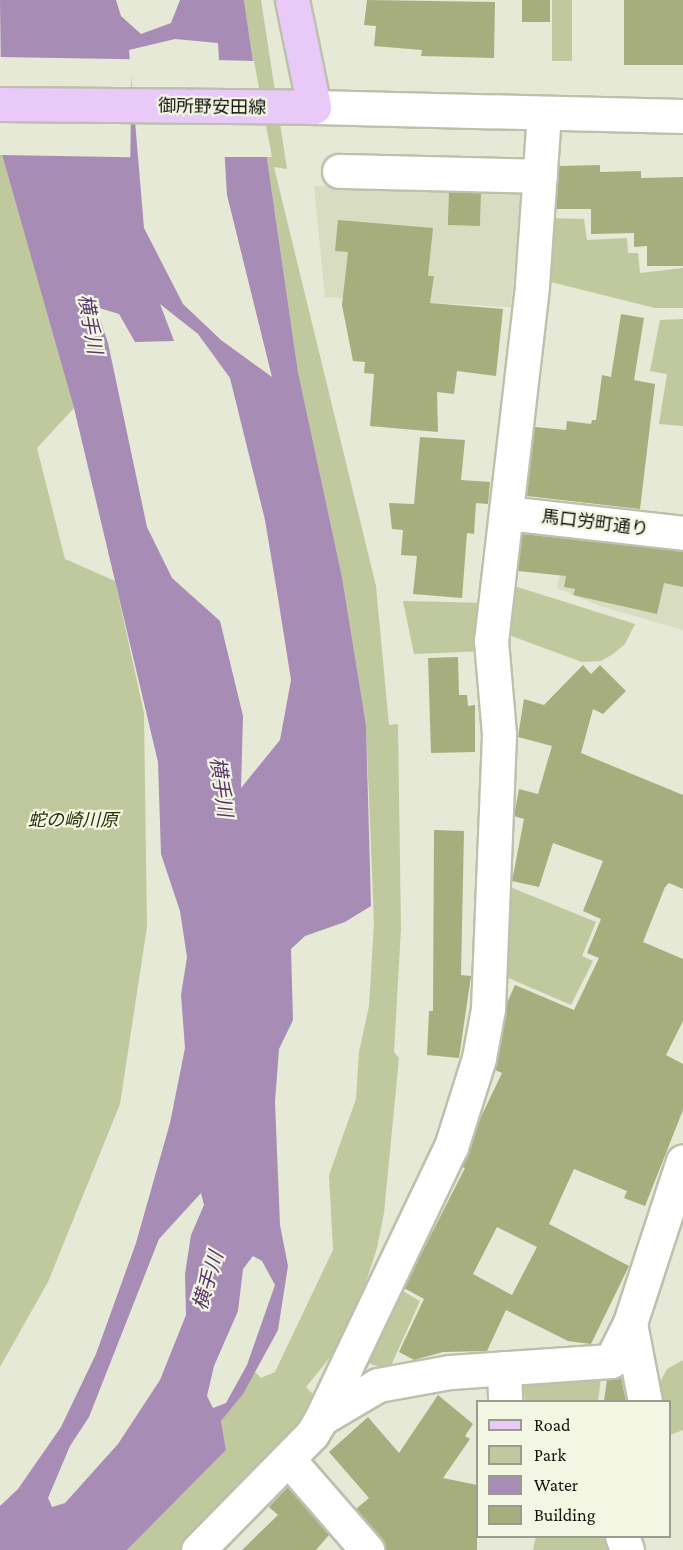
<!DOCTYPE html>
<meta charset="utf-8">
<style>
body{margin:0}
#map{position:relative;width:683px;height:1550px;overflow:hidden;background:#e5e9d5;font-family:"Crimson Pro","Noto Sans JP",serif}
div>[style]{position:absolute}
[style*='--x']{left:calc(var(--x)*1px);top:calc(var(--y)*1px);width:calc(var(--w)*1px);rotate:calc(var(--a)*1deg)}
.built>*{inset:0;background:#d8ddc1}
.green>*{inset:0;background:#c0c89e;transform-origin:0 0}
.water>*{inset:0;background:#a78cb6}
.pier>*{inset:0;background:#e5e9d5;transform-origin:0 0}
.building>*{inset:0;background:#a6ae7e;transform-origin:0 0}
.roads{filter:drop-shadow(2px 0 #bcc0ac) drop-shadow(-2px 0 #bcc0ac) drop-shadow(0 2px #bcc0ac) drop-shadow(0 -2px #bcc0ac)}
.minor>*{height:33px;margin:-16.5px;padding:0 16.5px;transform-origin:16.5px;border-radius:16.5px;background:#fff}
.major>*{height:33px;margin:-16.5px;padding:0 16.5px;transform-origin:16.5px;border-radius:16.5px;background:#e8c9f8}
span{translate:-50% -50%;white-space:nowrap;text-align:center;line-height:1.15;-webkit-text-stroke:4.5px #f2f6e2;paint-order:stroke}
.street-label{font-size:18px;color:#14150f}
.park-label{font-size:18px;color:#2c310a;font-style:italic}
.water-label{font-size:20px;color:#58356b;font-style:italic}
.legend{position:absolute;left:476px;top:1400px;width:195px;height:138px;box-sizing:border-box;background:#f2f6e2;border:2px solid #999c8e;margin:0;padding:8px 10px;list-style:none;font-size:18px;color:#14150f}
.legend li{display:flex;align-items:center;gap:12px;height:30px}
.legend b{width:30px;border:2px solid #999c8e}
</style>
<div id="map">
<div class="built">
<div style="clip-path:polygon(314px 186px,522px 187px,511px 307px,325px 297px)"></div>
<div style="clip-path:polygon(568px 529px,683px 542px,683px 630px,600px 606px,557px 588px)"></div>
</div>
<div class="green">
<div style="clip-path:polygon(244px 0,261px 0,287px 169px,274px 167px,376px 586px,389px 725px,398px 724px,401px 929px,394px 1052px,399px 1058px,384px 1213px,377px 1248px,354px 1319px,340px 1345px,306px 1387px,318px 1399px,233px 1504px,180px 1550px,127px 1550px,226px 1450px,221px 1421px,255px 1372px,261px 1378px,275px 1372px,333px 1250px,329px 1175px,356px 1099px,359px 1052px,369px 1006px,374px 923px,366px 725px,342px 577px,298px 372px)"></div>
<div style="left:552px;top:0;width:20px;height:61px"></div>
<div style="clip-path:polygon(0 137px,74px 408px,37px 448px,65px 559px,115px 581px,144px 713px,147px 927px,120px 1104px,48px 1282px,0 1367px)"></div>
<div style="clip-path:polygon(551px 218px,584px 219px,587px 240px,627px 238px,628px 253px,638px 253px,640px 273px,683px 268px,683px 308px,655px 308px,543px 280px)"></div>
<div style="clip-path:polygon(683px 319px,683px 426px,659px 424px,667px 374px,650px 371px,660px 320px)"></div>
<div style="clip-path:polygon(511px 585px,635px 624px,625px 644px,613px 654px,601px 661px,582px 662px,506px 634px)"></div>
<div style="clip-path:polygon(403px 601px,487px 603px,487px 651px,414px 654px)"></div>
<div style="clip-path:polygon(510px 887px,596px 922px,582px 956px,593px 961px,571px 1005px,506px 977px)"></div>
<div style="clip-path:polygon(396px 1287px,420px 1301px,389px 1370px,359px 1360px)"></div>
<div style="clip-path:polygon(683px 1360px,683px 1430px,670px 1435px,670px 1402px,659px 1402px,659px 1384px,667px 1369px)"></div>
<div style="clip-path:polygon(602px 1370px,598px 1401px,525px 1401px,522px 1374px)"></div>
<div style="clip-path:polygon(536px 1536px,612px 1537px,616px 1550px,533px 1550px)"></div>
</div>
<div class="water">
<div style="clip-path:polygon(evenodd,0 0,116px 0,121px 16px,141px 34px,171px 23px,180px 0,244px 0,298px 372px,342px 577px,366px 725px,371px 906px,345px 922px,305px 936px,291px 949px,293px 1020px,279px 1049px,275px 1102px,280px 1225px,288px 1266px,278px 1330px,243px 1394px,221px 1421px,226px 1450px,127px 1550px,0 1550px,0 1506px,18px 1489px,61px 1427px,96px 1354px,136px 1243px,170px 1123px,185px 1048px,181px 995px,187px 957px,180px 911px,161px 854px,158px 762px,74px 408px,2px 154px,0 0,175px 39px,218px 43px,227px 195px,272px 377px,221px 340px,183px 304px,144px 228px,129px 50px,175px 39px,0 0,160px 304px,198px 334px,230px 378px,265px 520px,279px 604px,291px 680px,280px 740px,241px 788px,243px 716px,220px 621px,172px 578px,147px 527px,108px 343px,96px 307px,119px 314px,135px 342px,174px 341px,160px 304px,0 0,201px 1193px,204px 1205px,191px 1235px,185px 1274px,186px 1315px,160px 1380px,118px 1444px,65px 1503px,52px 1507px,48px 1498px,70px 1446px,89px 1417px,159px 1239px,201px 1193px,0 0,253px 1256px,262px 1261px,275px 1285px,247px 1365px,226px 1403px,213px 1408px,207px 1396px,214px 1366px,238px 1311px,243px 1269px,253px 1256px)"></div>
</div>
<div class="pier">
<div style="left:0;top:57px;width:132px;height:98px;rotate:1deg"></div>
<div style="clip-path:polygon(216px 60px,254px 61px,272px 157px,221px 157px)"></div>
</div>
<div class="building">
<div style="clip-path:polygon(367px 0,495px 2px,494px 58px,421px 56px,422px 50px,374px 46px,376px 26px,364px 25px)"></div>
<div style="left:522px;top:0;width:28px;height:22px"></div>
<div style="left:624px;top:0;width:59px;height:65px"></div>
<div style="clip-path:polygon(600px 165px,600px 172px,641px 171px,641px 178px,683px 177px,683px 266px,647px 266px,647px 246px,634px 247px,634px 233px,591px 234px,591px 209px,556px 209px,559px 166px)"></div>
<div style="left:449px;top:192px;width:32px;height:33px;rotate:2deg"></div>
<div style="clip-path:polygon(338px 220px,433px 228px,428px 276px,434px 276px,430px 303px,503px 309px,496px 376px,457px 371px,454px 394px,437px 392px,438px 432px,370px 426px,374px 374px,364px 373px,365px 362px,353px 361px,342px 305px,348px 252px,335px 251px)"></div>
<div style="clip-path:polygon(621px 314px,644px 318px,634px 380px,655px 384px,640px 509px,527px 496px,535px 427px,566px 430px,567px 421px,591px 424px,592px 420px,596px 420px,602px 375px,611px 377px)"></div>
<div style="clip-path:polygon(420px 437px,465px 440px,461px 480px,490px 482px,488px 504px,476px 503px,474px 534px,467px 533px,462px 598px,413px 594px,417px 556px,401px 555px,403px 530px,392px 529px,389px 503px,414px 504px)"></div>
<div style="clip-path:polygon(522px 534px,683px 551px,683px 587px,664px 583px,657px 614px,573px 595px,575px 589px,564px 587px,566px 576px,518px 571px)"></div>
<div style="clip-path:polygon(458px 657px,459px 695px,467px 695px,468px 706px,475px 705px,475px 752px,431px 753px,428px 658px)"></div>
<div style="clip-path:polygon(evenodd,583px 665px,591px 674px,600px 665px,626px 691px,603px 714px,593px 709px,581px 753px,683px 795px,683px 889px,669px 883px,665px 887px,643px 942px,683px 959px,683px 1021px,666px 1055px,683px 1064px,683px 1110px,645px 1206px,624px 1198px,627px 1191px,574px 1169px,549px 1224px,629px 1266px,591px 1344px,568px 1341px,506px 1310px,487px 1351px,443px 1352px,414px 1360px,399px 1352px,424px 1299px,404px 1288px,465px 1168px,462px 1167px,479px 1121px,502px 1073px,495px 1070px,507px 1003px,515px 985px,574px 1010px,599px 958px,587px 953px,601px 919px,583px 911px,603px 861px,553px 843px,539px 887px,512px 881px,524px 819px,514px 816px,519px 789px,538px 794px,552px 746px,518px 737px,524px 699px,544px 705px,583px 665px,497px 1227px,537px 1247px,512px 1295px,473px 1274px,497px 1227px)"></div>
<div style="clip-path:polygon(434px 830px,464px 831px,461px 975px,471px 976px,459px 1058px,427px 1055px,429px 1011px,433px 1011px)"></div>
<div style="clip-path:polygon(621px 1377px,626px 1401px,604px 1401px,607px 1380px)"></div>
<div style="clip-path:polygon(438px 1395px,473px 1424px,465px 1436px,470px 1439px,443px 1478px,477px 1485px,477px 1550px,385px 1550px,381px 1538px,356px 1509px,369px 1498px,329px 1452px,368px 1417px,399px 1453px)"></div>
<div style="clip-path:polygon(288px 1487px,329px 1535px,316px 1550px,242px 1550px,278px 1515px,269px 1507px)"></div>
</div>
<div class="roads">
<div class="minor">
<div style="--x:314;--y:107;--w:369;--a:1.4"></div>
<div style="--x:339;--y:171;--w:201;--a:1.4"></div>
<div style="--x:506;--y:513;--w:178;--a:6.4"></div>
<div style="--x:630;--y:1323;--w:80;--a:79.2"></div>
<div style="--x:504;--y:1368;--w:34;--a:88"></div>
<div style="--x:322;--y:1418;--w:65;--a:-30.5"></div>
<div style="--x:378;--y:1385;--w:73;--a:-10.2"></div>
<div style="--x:450;--y:1372;--w:161;--a:-3.9"></div>
<div style="--x:611;--y:1361;--w:42;--a:-63.4"></div>
<div style="--x:630;--y:1323;--w:170;--a:-71.9"></div>
<div style="--x:288;--y:1459;--w:121;--a:49"></div>
<div style="--x:622;--y:1536;--w:15;--a:70"></div>
<div style="--x:198;--y:1550;--w:163;--a:-45.5"></div>
<div style="--x:312;--y:1434;--w:17;--a:-59"></div>
<div style="--x:321;--y:1419;--w:301;--a:-64.5"></div>
<div style="--x:451;--y:1147;--w:93;--a:-72.5"></div>
<div style="--x:479;--y:1058;--w:50;--a:-79.6"></div>
<div style="--x:488;--y:1009;--w:275;--a:-87.7"></div>
<div style="--x:499;--y:734;--w:93;--a:-94.9"></div>
<div style="--x:491;--y:641;--w:358;--a:-83.4"></div>
<div style="--x:532;--y:285;--w:172;--a:-86"></div>
</div>
<div class="major">
<div style="--x:0;--y:104;--w:314;--a:0.5"></div>
<div style="--x:314;--y:107;--w:109;--a:-101.6"></div>
</div>
</div>
<div class="street-label">
<span style="left:212px;top:107px;rotate:1deg">御所野安田線</span>
<span style="left:595px;top:523px;rotate:7deg">馬口労町通り</span>
</div>
<div class="park-label">
<span style="left:73px;top:820px">蛇の崎川原</span>
</div>
<div class="water-label">
<span style="left:90px;top:324px;rotate:80deg">横手川</span>
<span style="left:221px;top:787px;rotate:82deg">横手川</span>
<span style="left:208px;top:1281px;rotate:-73deg">横手川</span>
</div>
<ul class="legend">
<li><b style="height:8px;background:#e8c9f8"></b>Road</li>
<li><b style="height:16px;background:#c0c89e"></b>Park</li>
<li><b style="height:16px;background:#a78cb6"></b>Water</li>
<li><b style="height:16px;background:#a6ae7e"></b>Building</li>
</ul>
</div>
